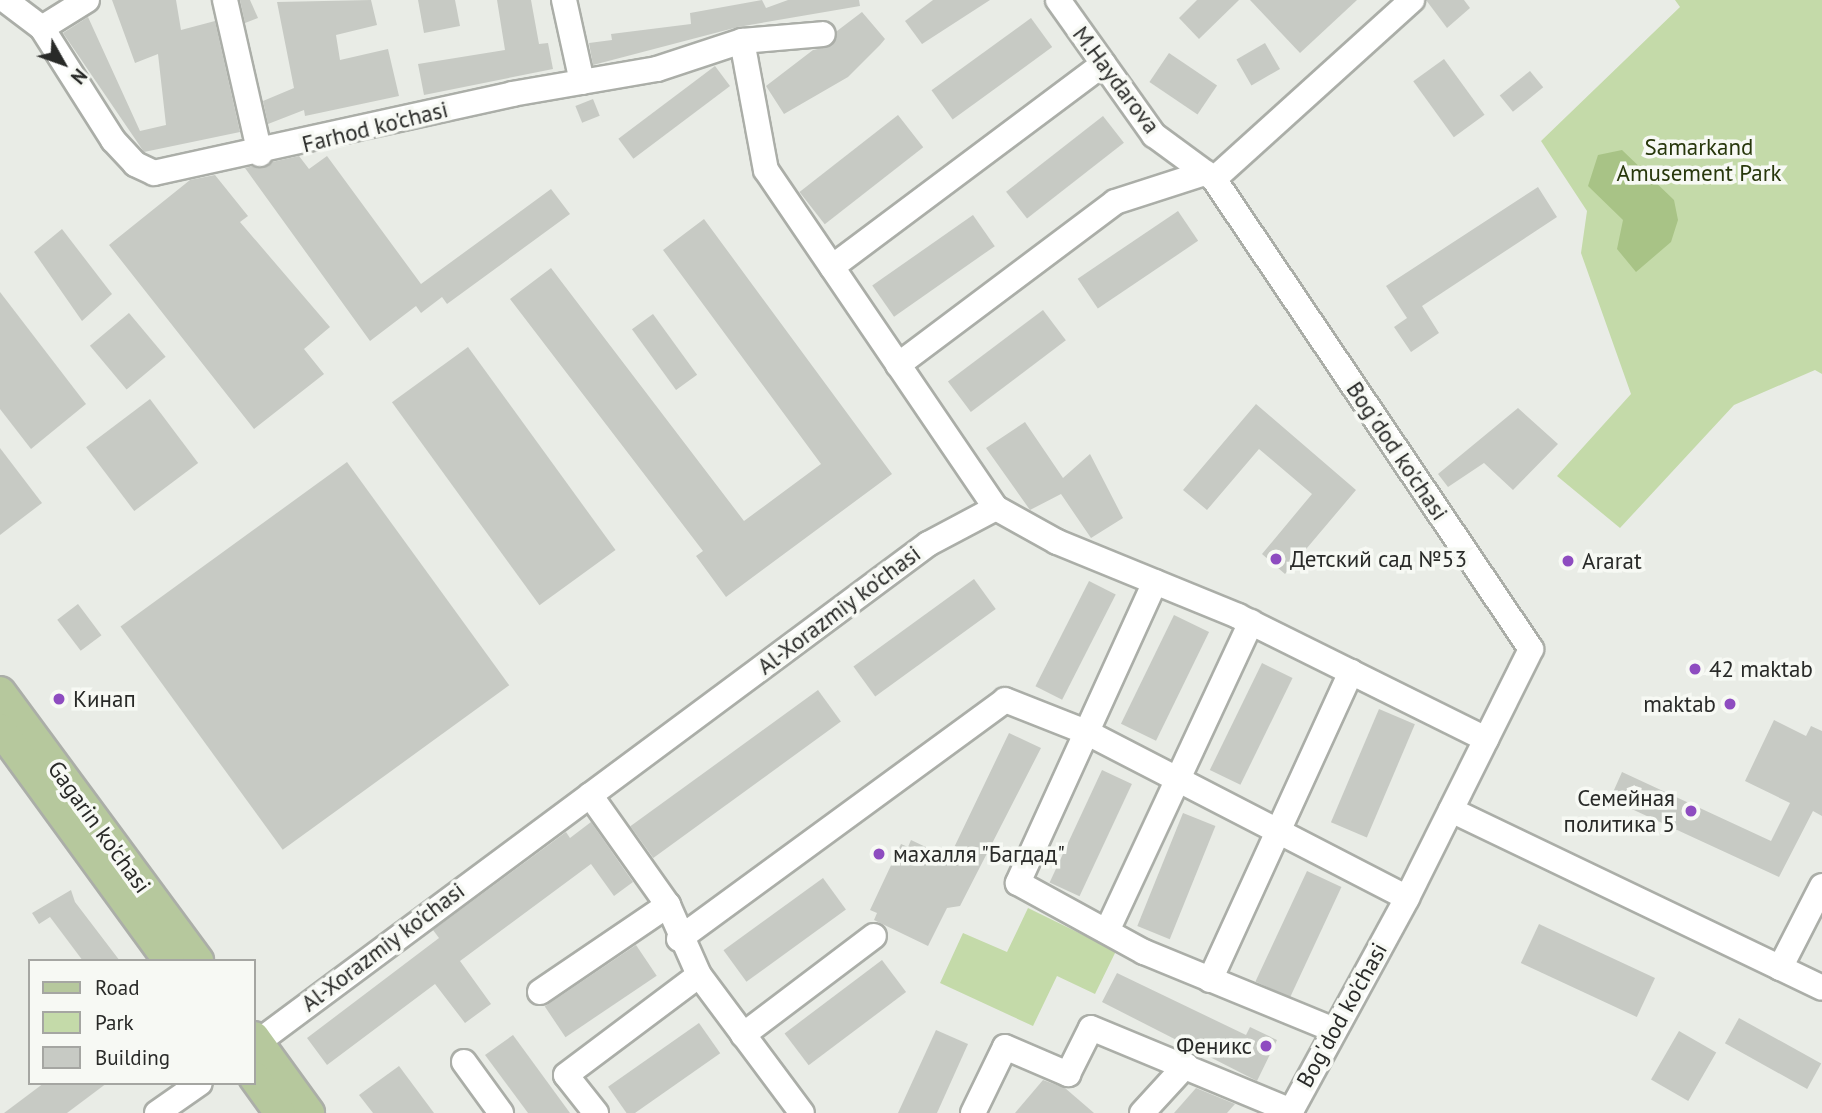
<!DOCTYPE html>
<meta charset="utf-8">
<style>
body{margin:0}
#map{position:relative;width:1822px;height:1113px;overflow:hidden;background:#e9ece6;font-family:"PT Sans",sans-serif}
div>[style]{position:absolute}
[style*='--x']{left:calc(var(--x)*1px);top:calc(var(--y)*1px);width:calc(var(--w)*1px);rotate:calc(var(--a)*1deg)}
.green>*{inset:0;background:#c4daa9}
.water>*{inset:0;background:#a8c386}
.building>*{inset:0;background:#c7cac4;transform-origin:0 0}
.roads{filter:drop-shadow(2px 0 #abaea8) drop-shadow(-2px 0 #abaea8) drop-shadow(0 2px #abaea8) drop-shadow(0 -2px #abaea8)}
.minor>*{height:24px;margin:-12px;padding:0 12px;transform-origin:12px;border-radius:12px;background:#fff}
.major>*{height:30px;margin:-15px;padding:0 15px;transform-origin:15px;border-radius:15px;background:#b6c89d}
.dots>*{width:19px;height:19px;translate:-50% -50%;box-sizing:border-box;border:4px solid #f7f9f4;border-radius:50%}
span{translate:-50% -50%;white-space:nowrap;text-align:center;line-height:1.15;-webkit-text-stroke:7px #f7f9f4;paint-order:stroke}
.street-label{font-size:23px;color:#292a28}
.park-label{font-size:23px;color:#27370b}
.poi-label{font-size:23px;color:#292a28}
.left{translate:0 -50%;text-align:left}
.right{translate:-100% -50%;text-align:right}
.legend{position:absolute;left:28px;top:959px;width:228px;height:126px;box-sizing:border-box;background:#f7f9f4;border:2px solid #a5a6a2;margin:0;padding:9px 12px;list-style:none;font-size:21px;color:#292a28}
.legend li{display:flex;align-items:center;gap:14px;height:35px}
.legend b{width:35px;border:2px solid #a5a6a2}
.north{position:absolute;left:28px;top:28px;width:70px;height:70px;-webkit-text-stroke:5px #f7f9f4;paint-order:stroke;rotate:130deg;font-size:19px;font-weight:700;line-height:28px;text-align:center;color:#292a28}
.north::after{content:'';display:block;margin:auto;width:24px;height:32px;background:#292a28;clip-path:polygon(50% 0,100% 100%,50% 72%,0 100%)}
</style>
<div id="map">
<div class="green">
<div style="clip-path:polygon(1675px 0,1822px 0,1822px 374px,1815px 370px,1734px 405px,1620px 528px,1557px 476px,1631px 394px,1581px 253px,1587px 211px,1541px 141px,1680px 7px)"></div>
<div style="clip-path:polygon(1028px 908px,1116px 951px,1095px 994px,1057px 976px,1033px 1026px,940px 983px,963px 933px,1007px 952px)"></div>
</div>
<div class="water">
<div style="clip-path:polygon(1622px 150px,1674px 200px,1678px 220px,1671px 242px,1636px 272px,1617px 249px,1623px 220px,1588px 186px,1598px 155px)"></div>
</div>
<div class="building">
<div style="clip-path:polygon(112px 0,176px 0,181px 30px,215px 21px,240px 132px,144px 152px,63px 33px,88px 17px,140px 131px,166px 125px,158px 54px,135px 63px)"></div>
<div style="clip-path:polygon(240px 0,250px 0,258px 18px,245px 23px)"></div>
<div style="clip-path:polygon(371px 0,377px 25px,336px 35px,340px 60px,388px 49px,399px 96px,305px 116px,304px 110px,268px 124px,263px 101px,294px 88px,277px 2px)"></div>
<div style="clip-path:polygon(418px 0,455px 0,460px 26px,424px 33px)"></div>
<div style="clip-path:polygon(497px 0,531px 0,539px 44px,548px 43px,553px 69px,424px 95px,418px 64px,505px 50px)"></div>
<div style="clip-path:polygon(762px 0,766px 8px,788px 0,859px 0,860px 6px,738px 27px,593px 65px,589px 43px,612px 40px,611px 34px,691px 24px,690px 13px)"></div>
<div style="clip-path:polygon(933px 0,990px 0,922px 44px,905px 21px)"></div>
<div style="clip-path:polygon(1197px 0,1239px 0,1199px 39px,1179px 18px)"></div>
<div style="clip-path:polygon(1250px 0,1357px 0,1300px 53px)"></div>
<div style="clip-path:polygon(1426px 0,1464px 0,1470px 8px,1447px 28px)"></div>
<div style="clip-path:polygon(862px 12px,885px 39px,880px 45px,848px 77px,784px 114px,766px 86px,813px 50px,832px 46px,837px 31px)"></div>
<div style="left:1031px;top:18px;width:36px;height:123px;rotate:54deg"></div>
<div style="left:1265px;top:43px;width:30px;height:33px;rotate:60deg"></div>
<div style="left:1169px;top:53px;width:58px;height:35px;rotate:34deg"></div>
<div style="left:1444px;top:59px;width:69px;height:38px;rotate:54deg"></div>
<div style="left:715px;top:66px;width:25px;height:121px;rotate:53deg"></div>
<div style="left:1530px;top:71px;width:21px;height:39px;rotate:51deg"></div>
<div style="left:593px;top:99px;width:18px;height:19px;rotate:68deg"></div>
<div style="left:898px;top:115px;width:41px;height:125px;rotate:52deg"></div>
<div style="left:1103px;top:116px;width:34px;height:123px;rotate:52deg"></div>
<div style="clip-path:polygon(299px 156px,309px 169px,327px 156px,421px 284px,551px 189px,570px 214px,447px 304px,442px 297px,421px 313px,416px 306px,370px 341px,245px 168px)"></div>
<div style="clip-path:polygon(215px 175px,248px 216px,240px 222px,330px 327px,304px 349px,324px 374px,254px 429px,109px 245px,190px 180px)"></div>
<div style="clip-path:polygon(1538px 187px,1557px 217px,1422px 306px,1439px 333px,1411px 352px,1394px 327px,1407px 318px,1386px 286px)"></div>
<div style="left:1178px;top:211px;width:36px;height:121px;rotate:56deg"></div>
<div style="left:973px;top:215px;width:38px;height:123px;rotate:55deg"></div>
<div style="clip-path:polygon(704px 219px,892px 474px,726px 597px,696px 556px,703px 551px,510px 299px,551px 268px,744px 521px,821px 464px,663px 250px)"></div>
<div style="clip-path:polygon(62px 229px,112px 294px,82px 321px,34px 252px)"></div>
<div style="clip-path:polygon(0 292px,86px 404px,31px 449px,0 409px)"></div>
<div style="left:1043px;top:310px;width:38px;height:119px;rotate:53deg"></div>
<div style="left:129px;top:313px;width:57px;height:51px;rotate:50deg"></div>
<div style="left:653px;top:314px;width:75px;height:26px;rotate:54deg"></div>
<div style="left:468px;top:347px;width:251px;height:94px;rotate:54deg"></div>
<div style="left:150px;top:399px;width:80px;height:80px;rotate:53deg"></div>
<div style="clip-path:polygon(1256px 404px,1356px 490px,1285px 574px,1262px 554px,1312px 494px,1259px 449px,1207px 510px,1183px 490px)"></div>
<div style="clip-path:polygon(1518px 408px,1558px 444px,1513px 490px,1484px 463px,1448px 487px,1438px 474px)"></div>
<div style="clip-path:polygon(1025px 422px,1063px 478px,1090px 454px,1123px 518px,1091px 538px,1061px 494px,1030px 510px,986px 448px)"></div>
<div style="clip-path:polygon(0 448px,42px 503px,0 535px)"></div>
<div style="left:347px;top:462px;width:276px;height:280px;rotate:54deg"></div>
<div style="left:974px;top:579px;width:37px;height:149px;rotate:54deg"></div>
<div style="left:1089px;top:581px;width:30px;height:118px;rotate:27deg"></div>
<div style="left:78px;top:604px;width:39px;height:26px;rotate:53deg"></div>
<div style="left:1174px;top:615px;width:39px;height:121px;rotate:26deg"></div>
<div style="left:1262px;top:663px;width:34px;height:119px;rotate:26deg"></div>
<div style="left:818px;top:690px;width:39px;height:232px;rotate:54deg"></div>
<div style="left:1379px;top:709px;width:39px;height:123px;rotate:23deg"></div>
<div style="clip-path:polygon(1774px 720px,1806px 736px,1811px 726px,1822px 731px,1822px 816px,1813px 811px,1779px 877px,1610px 799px,1622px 772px,1771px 841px,1790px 803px,1745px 781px)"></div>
<div style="clip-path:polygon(1009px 733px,1041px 748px,960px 906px,947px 908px,928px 946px,874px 920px,877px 913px,870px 910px,901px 844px,908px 847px,911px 840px,949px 858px)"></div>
<div style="left:1102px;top:770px;width:33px;height:124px;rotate:25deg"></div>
<div style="left:1183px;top:813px;width:35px;height:122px;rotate:22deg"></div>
<div style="clip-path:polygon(591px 822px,633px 882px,614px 896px,591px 864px,460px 961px,491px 1004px,465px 1023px,435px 984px,327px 1065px,307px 1038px,439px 938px,433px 930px,566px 832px,570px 838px)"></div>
<div style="left:1307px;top:871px;width:38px;height:122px;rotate:25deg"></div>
<div style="left:823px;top:878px;width:39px;height:123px;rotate:54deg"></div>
<div style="clip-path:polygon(71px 890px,75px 902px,120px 961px,83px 961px,50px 917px,39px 924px,32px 913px)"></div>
<div style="left:1539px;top:924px;width:128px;height:43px;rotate:25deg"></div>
<div style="left:636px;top:945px;width:37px;height:110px;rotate:56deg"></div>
<div style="left:882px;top:960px;width:40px;height:122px;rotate:53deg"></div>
<div style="clip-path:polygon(1117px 973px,1246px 1035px,1250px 1027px,1277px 1040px,1257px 1081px,1102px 1002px)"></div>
<div style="left:1739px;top:1018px;width:94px;height:29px;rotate:29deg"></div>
<div style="left:699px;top:1023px;width:37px;height:111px;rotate:55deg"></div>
<div style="clip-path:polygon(936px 1030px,968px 1044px,937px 1113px,898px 1113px)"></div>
<div style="left:1679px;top:1031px;width:43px;height:56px;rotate:30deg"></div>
<div style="clip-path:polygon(513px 1035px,570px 1113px,528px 1113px,485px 1055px)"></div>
<div style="clip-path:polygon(399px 1066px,434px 1113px,373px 1113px,359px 1095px)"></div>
<div style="clip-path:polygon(1043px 1080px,1065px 1088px,1094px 1113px,1015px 1113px)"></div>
<div style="clip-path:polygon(44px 1083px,107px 1083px,67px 1113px,4px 1113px)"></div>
<div style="clip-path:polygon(1196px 1088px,1235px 1104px,1227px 1113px,1174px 1113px)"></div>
</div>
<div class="roads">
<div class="minor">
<div style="--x:5;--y:0;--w:46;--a:37.1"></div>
<div style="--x:42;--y:28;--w:133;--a:57.6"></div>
<div style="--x:113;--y:140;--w:33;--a:47"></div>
<div style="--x:135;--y:164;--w:21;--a:25"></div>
<div style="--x:154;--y:173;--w:367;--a:-12.4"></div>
<div style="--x:512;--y:94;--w:147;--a:-9.8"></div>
<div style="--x:657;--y:69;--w:89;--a:-18.2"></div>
<div style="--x:742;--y:41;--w:81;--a:-4.9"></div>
<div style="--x:225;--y:0;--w:158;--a:77.2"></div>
<div style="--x:564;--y:0;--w:84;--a:77.6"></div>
<div style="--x:1058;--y:0;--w:166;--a:54.6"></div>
<div style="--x:1154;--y:135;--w:74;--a:36.3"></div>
<div style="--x:42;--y:28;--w:53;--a:-31.9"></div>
<div style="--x:742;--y:41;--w:131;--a:79.5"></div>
<div style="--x:766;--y:170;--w:409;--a:55.8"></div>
<div style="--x:832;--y:267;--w:339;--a:-36.8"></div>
<div style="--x:898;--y:365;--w:271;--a:-36.9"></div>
<div style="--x:1115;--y:202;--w:95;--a:-17.9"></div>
<div style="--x:1155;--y:582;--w:331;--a:114.5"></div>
<div style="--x:1018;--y:883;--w:144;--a:28.7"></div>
<div style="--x:1144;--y:952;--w:203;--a:22.3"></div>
<div style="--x:590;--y:795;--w:135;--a:54.7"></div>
<div style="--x:668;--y:905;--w:77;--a:66.1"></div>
<div style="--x:699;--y:975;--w:172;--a:53.3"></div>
<div style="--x:1451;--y:810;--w:411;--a:25.6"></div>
<div style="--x:1107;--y:931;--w:341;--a:-65"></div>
<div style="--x:679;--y:939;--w:404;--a:-36.2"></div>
<div style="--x:1005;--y:700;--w:87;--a:21.6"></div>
<div style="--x:1086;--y:732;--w:361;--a:27.3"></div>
<div style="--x:1780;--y:968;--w:92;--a:-62.9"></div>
<div style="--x:1210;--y:980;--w:339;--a:-65.4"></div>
<div style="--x:540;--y:992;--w:155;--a:-34.2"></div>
<div style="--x:743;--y:1035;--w:164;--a:-37.1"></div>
<div style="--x:254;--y:1045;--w:840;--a:-36.62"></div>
<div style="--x:928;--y:544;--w:77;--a:-27.9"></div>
<div style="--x:996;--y:508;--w:70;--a:29.1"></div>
<div style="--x:1057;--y:542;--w:196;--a:22.2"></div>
<div style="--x:1238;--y:616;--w:277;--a:26.4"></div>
<div style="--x:464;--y:1062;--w:63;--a:54"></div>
<div style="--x:157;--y:1113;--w:52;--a:-34.9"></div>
<div style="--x:596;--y:1113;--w:48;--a:-128.3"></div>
<div style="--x:566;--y:1075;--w:166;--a:-36.9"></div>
<div style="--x:973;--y:1113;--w:73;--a:-64.1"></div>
<div style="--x:1005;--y:1047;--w:69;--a:23.2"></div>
<div style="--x:1068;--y:1074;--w:51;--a:-63.4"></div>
<div style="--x:1091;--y:1028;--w:217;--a:22.5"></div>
<div style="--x:1142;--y:1113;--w:65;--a:-47.5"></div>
<div style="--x:1290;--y:1113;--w:245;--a:-61.4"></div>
<div style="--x:1407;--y:898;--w:278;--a:-63.5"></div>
<div style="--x:1531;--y:649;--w:567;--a:-124"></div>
<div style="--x:1214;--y:179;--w:267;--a:-42.1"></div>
</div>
<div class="major">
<div style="--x:0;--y:692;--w:334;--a:53.6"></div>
<div style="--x:0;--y:729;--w:287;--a:53.9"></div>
<div style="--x:254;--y:1037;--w:94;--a:54.1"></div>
<div style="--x:254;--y:1077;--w:44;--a:54.2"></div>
</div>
</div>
<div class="dots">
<div style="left:1276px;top:559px;background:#8e4cc0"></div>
<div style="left:1568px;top:561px;background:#8e4cc0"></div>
<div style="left:1695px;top:669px;background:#8e4cc0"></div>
<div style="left:59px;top:699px;background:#8e4cc0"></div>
<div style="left:1730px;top:704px;background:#8e4cc0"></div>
<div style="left:1691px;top:811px;background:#8e4cc0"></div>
<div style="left:879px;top:854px;background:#8e4cc0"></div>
<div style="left:1266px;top:1046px;background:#8e4cc0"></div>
</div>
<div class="street-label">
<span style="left:1116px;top:80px;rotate:53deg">M.Haydarova</span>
<span style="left:375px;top:127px;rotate:-14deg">Farhod ko'chasi</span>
<span style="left:1397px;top:451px;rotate:56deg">Bog'dod ko'chasi</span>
<span style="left:839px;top:610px;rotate:-37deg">Al-Xorazmiy ko'chasi</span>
<span style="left:99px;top:827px;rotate:54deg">Gagarin ko'chasi</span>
<span style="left:383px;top:947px;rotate:-37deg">Al-Xorazmiy ko'chasi</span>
<span style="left:1342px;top:1015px;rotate:-61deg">Bog'dod ko'chasi</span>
</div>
<div class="park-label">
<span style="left:1699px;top:160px">Samarkand<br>Amusement Park</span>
</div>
<div class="poi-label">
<span class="left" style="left:1290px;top:559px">Детский сад №53</span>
<span class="left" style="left:1582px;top:561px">Ararat</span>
<span class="left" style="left:1709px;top:669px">42 maktab</span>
<span class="left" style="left:73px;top:699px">Кинап</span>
<span class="right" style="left:1716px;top:704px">maktab</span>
<span class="right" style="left:1675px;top:811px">Семейная<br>политика 5</span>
<span class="left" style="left:893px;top:854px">махалля "Багдад"</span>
<span class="right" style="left:1252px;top:1046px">Феникс</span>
</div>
<ul class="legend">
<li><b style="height:9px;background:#b6c89d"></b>Road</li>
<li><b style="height:19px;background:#c4daa9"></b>Park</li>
<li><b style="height:19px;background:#c7cac4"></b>Building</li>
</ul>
<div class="north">N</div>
</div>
